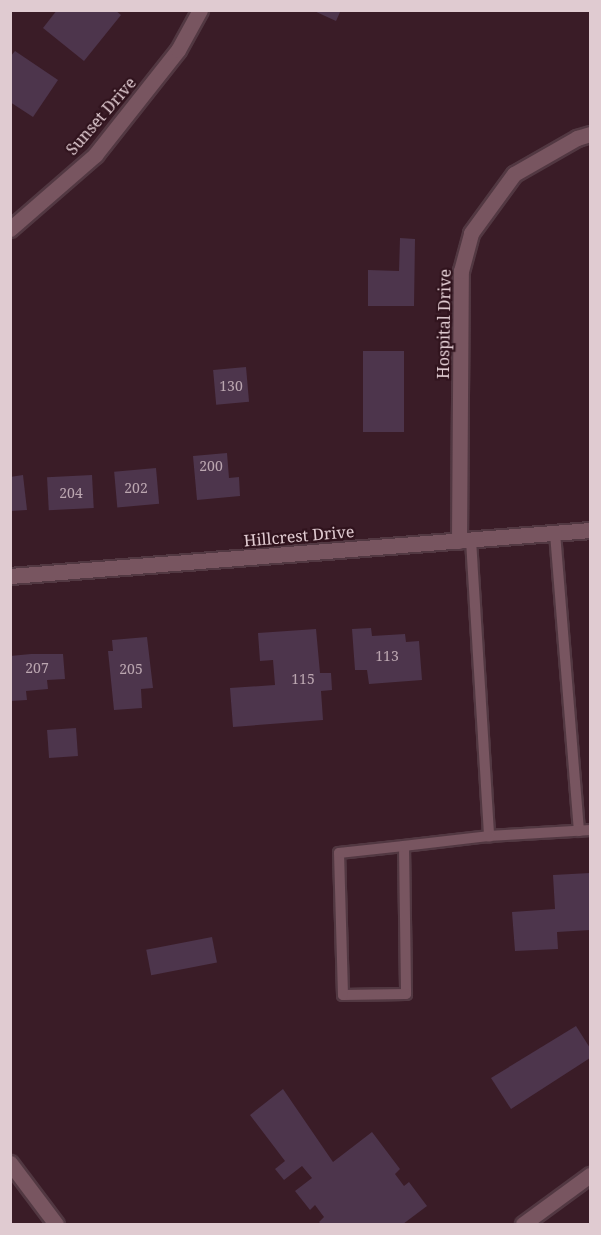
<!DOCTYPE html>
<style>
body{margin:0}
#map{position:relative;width:601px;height:1235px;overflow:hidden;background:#3a1c27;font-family:"Noto Serif",serif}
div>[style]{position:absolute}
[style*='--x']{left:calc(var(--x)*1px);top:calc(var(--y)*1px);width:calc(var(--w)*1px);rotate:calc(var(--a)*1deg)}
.building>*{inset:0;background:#4d354c;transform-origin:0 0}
.roads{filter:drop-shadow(2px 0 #523842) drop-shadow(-2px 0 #523842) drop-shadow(0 2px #523842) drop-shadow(0 -2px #523842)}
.service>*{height:10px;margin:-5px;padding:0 5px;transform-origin:5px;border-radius:5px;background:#785560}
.minor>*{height:15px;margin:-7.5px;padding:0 7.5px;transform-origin:7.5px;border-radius:7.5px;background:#785560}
.tertiary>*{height:15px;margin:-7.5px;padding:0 7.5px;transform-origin:7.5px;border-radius:7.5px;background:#785560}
span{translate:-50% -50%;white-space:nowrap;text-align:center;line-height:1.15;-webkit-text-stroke:4.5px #30131d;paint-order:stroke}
.number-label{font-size:14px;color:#bba6b0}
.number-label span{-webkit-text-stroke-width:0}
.street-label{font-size:16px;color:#e0cbd1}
.frame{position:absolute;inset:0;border:12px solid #e0cbd1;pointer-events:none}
</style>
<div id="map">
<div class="building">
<div style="clip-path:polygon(57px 10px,115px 10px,121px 15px,84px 61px,43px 28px)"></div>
<div style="clip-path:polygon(312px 10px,341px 10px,336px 21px)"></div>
<div style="clip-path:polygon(15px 51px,58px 80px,33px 117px,10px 102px,10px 57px)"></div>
<div style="clip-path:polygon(400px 238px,415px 239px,414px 306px,368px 306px,368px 270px,399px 271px)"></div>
<div style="left:363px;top:351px;width:41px;height:81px"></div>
<div style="left:246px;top:367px;width:35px;height:33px;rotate:85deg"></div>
<div style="clip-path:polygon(227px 453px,229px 478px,239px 477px,240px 496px,197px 500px,193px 456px)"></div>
<div style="left:156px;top:468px;width:36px;height:42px;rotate:85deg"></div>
<div style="clip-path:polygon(23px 475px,27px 510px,10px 511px,10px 477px)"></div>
<div style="left:92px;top:475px;width:33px;height:45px;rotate:87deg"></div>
<div style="clip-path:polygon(371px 628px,372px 636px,405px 634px,406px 642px,419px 641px,422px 680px,369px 684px,367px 670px,355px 670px,352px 629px)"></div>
<div style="clip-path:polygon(316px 629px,320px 673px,331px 673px,332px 690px,321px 691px,323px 720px,233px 727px,230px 688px,275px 685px,273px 660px,260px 661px,258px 633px)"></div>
<div style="clip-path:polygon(147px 637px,153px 688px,141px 689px,142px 708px,114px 710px,108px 651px,113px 651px,112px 640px)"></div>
<div style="clip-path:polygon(31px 654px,63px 654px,65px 679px,47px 680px,48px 689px,26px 691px,27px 700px,10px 701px,10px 656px)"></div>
<div style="left:76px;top:728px;width:28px;height:29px;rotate:86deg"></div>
<div style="clip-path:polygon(590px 873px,590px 930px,557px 932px,558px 949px,515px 951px,512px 912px,555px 909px,553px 875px)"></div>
<div style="left:212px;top:937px;width:26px;height:67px;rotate:79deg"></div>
<div style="clip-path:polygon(576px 1026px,590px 1048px,590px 1058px,511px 1109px,491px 1078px)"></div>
<div style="clip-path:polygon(283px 1089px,333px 1162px,372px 1132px,400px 1169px,395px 1174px,404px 1186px,409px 1182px,427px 1206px,403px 1224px,321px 1224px,319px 1222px,324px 1217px,315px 1205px,310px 1210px,295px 1191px,312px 1178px,302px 1166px,284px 1180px,275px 1169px,285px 1161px,250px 1115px)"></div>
</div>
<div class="roads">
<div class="service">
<div style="--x:555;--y:533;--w:299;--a:85.4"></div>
<div style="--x:471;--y:540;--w:297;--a:86.5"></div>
<div style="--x:489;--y:836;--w:101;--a:-3.4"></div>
<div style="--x:404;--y:846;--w:148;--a:89.2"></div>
<div style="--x:406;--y:994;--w:63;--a:179.1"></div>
<div style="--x:343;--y:995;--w:142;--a:-91.6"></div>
<div style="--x:339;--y:853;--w:65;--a:-6.1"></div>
<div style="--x:404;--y:846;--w:86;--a:-6.7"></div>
</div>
<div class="minor">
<div style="--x:10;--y:229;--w:113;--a:-41"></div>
<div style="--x:95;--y:155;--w:134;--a:-51.7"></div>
<div style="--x:178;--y:50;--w:46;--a:-61.2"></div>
<div style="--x:459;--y:541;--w:270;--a:-89.6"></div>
<div style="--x:461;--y:271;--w:39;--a:-75"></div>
<div style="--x:471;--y:233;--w:73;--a:-53.9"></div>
<div style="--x:514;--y:174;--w:73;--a:-29.7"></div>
<div style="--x:577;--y:138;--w:14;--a:-17"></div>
<div style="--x:10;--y:576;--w:582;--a:-4.53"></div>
<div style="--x:10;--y:1163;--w:76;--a:53"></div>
</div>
<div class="tertiary">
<div style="--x:523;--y:1224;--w:83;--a:-36.2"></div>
</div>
</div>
<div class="number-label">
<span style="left:231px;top:386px">130</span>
<span style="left:211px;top:466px">200</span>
<span style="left:136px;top:488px">202</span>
<span style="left:71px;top:493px">204</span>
<span style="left:387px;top:656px">113</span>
<span style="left:37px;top:668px">207</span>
<span style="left:131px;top:669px">205</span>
<span style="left:303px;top:679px">115</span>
</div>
<div class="street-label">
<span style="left:101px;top:116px;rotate:-49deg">Sunset Drive</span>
<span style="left:444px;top:324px;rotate:-89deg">Hospital Drive</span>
<span style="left:299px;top:536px;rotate:-5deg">Hillcrest Drive</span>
</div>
<div class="frame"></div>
</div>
